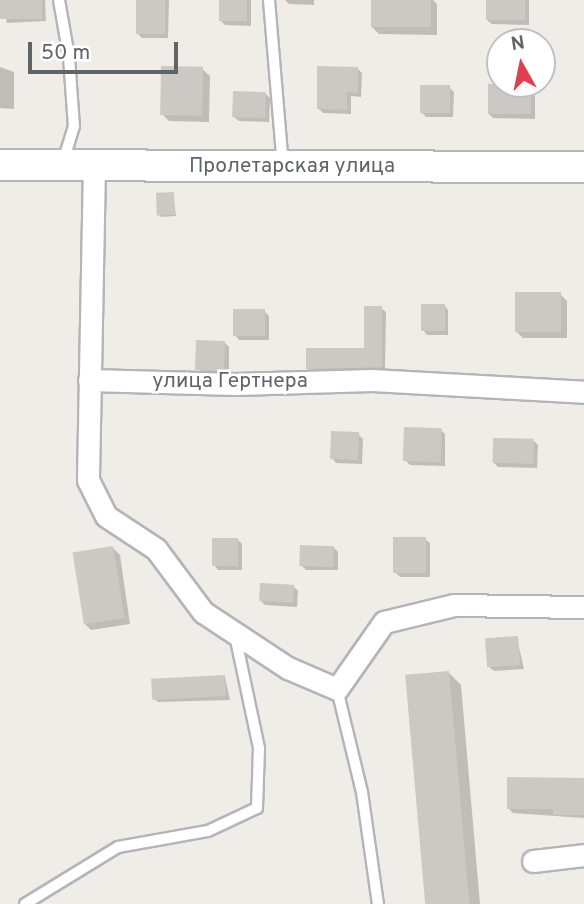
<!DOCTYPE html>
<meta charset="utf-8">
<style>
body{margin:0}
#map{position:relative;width:584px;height:904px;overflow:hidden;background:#f0ede8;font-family:Overpass,sans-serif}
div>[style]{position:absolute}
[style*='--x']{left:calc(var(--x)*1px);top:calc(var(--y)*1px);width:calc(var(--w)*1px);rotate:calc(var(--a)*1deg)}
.shadow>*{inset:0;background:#0003}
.building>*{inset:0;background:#ccc8c4;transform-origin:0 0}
.roads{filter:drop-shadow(2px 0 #b3b6b9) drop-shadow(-2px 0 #b3b6b9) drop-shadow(0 2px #b3b6b9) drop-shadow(0 -2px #b3b6b9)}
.service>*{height:10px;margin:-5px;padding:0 5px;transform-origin:5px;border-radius:5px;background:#fff}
.minor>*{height:21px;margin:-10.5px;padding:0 10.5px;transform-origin:10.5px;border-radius:10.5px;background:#fff}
.secondary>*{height:30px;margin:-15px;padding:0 15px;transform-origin:15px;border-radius:15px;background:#fff}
span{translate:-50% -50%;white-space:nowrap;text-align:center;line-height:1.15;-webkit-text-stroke:5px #fff;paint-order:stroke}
.street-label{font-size:21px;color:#5f6467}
.north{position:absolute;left:486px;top:28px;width:70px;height:70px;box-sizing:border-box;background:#fff;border:2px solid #bfc1c2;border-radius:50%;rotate:351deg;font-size:19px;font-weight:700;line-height:28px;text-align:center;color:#5f6467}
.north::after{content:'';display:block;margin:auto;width:24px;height:32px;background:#de4051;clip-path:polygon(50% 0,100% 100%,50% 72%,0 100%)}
.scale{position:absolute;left:28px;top:42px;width:150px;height:32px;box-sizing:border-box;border:4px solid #5f6467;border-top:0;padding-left:9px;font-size:21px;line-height:24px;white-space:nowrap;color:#5f6467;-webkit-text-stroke:5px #fff;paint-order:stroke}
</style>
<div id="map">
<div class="shadow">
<div style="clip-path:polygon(1px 0,45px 0,46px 21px,7px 23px)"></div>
<div style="clip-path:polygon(138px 0,169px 0,168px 38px,142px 38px,137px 33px)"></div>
<div style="clip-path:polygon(220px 0,251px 0,251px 26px,225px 25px,220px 20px)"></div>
<div style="clip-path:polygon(285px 0,314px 0,314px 5px,289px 4px)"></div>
<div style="clip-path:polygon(373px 0,433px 0,437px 4px,437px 35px,379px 34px,372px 27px)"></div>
<div style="clip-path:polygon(487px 0,529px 0,529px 25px,492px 24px,487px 20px)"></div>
<div style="clip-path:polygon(0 67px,14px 72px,14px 109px,0 108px)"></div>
<div style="clip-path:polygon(357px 68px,362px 73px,361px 97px,351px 96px,351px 114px,323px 113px,318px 108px)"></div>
<div style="clip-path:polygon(202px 69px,210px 76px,209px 122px,169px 121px,162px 114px)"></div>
<div style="clip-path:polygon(490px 84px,531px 85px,535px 89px,535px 119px,493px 118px,489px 114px)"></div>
<div style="clip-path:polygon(449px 87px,454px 92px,453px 117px,426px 117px,421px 112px)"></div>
<div style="clip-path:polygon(265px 93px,270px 98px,269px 122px,239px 121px,234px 117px)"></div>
<div style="clip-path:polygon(173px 194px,176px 216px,161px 217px,159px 215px)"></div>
<div style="clip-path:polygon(560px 294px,567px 301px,567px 338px,523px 338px,516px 331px)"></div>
<div style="clip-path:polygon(444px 305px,448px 310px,448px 335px,427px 335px,423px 330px)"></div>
<div style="clip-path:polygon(381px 308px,386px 312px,385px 371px,312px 373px,308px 368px,366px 350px)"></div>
<div style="clip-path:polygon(264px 311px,269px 316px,269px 340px,239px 340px,235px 335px)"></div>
<div style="clip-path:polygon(224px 342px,229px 347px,229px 374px,203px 374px,198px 369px)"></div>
<div style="clip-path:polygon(441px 430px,445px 434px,445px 466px,410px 465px,405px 460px)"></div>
<div style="clip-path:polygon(358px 434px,363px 439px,362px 464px,336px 463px,332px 458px)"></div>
<div style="clip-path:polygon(533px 440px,538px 445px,537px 468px,498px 467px,494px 463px)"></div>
<div style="clip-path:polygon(425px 539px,430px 543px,430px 577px,400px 577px,395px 572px)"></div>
<div style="clip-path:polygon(238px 540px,242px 544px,242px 570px,218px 570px,214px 565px)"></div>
<div style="clip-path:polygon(113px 548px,120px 555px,130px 624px,91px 630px,84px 623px)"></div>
<div style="clip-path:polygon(334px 548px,338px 552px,338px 570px,306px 570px,302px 566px)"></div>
<div style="clip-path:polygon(293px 586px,298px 591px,297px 607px,265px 605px,261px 601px)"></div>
<div style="clip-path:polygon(517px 638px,524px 669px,494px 671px,489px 667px)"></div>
<div style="clip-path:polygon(449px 673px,461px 685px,480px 904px,428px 904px)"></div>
<div style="clip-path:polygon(225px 677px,230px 700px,158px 702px,153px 698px)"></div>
<div style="clip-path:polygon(584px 780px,584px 818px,513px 813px,508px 808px)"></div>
</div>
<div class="building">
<div style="left:0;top:0;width:42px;height:19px"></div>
<div style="left:136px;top:0;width:29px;height:34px"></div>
<div style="left:219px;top:0;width:28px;height:21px"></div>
<div style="left:371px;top:0;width:60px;height:27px"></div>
<div style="left:486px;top:0;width:39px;height:20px"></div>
<div style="left:161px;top:66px;width:42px;height:49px;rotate:1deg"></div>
<div style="clip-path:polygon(317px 66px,358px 67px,358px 93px,347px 92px,347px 110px,317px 109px)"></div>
<div style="left:488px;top:84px;width:43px;height:30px"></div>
<div style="left:420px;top:85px;width:30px;height:28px"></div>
<div style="left:233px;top:91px;width:33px;height:26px;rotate:2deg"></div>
<div style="left:174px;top:192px;width:23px;height:18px;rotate:88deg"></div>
<div style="left:515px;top:292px;width:46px;height:40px"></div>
<div style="left:421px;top:304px;width:24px;height:27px"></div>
<div style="clip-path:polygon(364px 306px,382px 306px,382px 367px,306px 369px,306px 348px,364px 348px)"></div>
<div style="left:233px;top:309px;width:32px;height:27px"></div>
<div style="left:196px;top:340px;width:29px;height:30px;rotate:2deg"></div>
<div style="left:404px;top:427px;width:38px;height:34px;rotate:2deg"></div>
<div style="left:331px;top:431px;width:28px;height:28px;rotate:2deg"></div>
<div style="left:493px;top:438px;width:41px;height:25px;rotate:1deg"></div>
<div style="left:393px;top:537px;width:33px;height:36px"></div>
<div style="left:212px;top:538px;width:26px;height:28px"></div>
<div style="left:300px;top:545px;width:34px;height:21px;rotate:2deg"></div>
<div style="left:113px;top:546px;width:73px;height:41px;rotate:81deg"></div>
<div style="left:260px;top:583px;width:34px;height:18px;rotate:3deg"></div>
<div style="left:518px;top:636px;width:29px;height:33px;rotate:86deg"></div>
<div style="left:449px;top:671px;width:234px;height:44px;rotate:85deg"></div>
<div style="left:225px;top:675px;width:21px;height:74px;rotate:87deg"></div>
<div style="clip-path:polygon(507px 777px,584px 778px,584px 815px,553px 815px,553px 809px,507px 809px)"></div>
</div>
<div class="roads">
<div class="service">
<div style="--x:59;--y:0;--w:58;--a:80"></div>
<div style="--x:69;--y:57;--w:69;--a:85.9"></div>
<div style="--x:74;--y:126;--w:39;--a:107"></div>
<div style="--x:269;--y:0;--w:166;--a:85.2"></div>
<div style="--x:337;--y:689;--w:106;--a:76.4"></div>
<div style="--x:362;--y:792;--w:113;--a:81.9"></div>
<div style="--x:25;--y:904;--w:109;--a:-31.5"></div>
<div style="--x:118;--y:847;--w:91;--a:-10.1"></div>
<div style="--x:208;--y:831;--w:54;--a:-25.1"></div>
<div style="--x:257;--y:808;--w:60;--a:-88.1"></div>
<div style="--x:259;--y:748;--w:116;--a:-102"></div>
</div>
<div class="minor">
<div style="--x:94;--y:165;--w:315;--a:91.1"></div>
<div style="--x:88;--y:480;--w:40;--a:63.4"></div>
<div style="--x:106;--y:516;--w:60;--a:33.4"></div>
<div style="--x:156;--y:549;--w:79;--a:53.3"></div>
<div style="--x:203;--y:612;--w:102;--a:33.4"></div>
<div style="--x:288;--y:668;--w:53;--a:23.2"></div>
<div style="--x:337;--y:689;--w:82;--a:-55"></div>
<div style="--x:384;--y:622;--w:72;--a:-13.7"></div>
<div style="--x:454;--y:605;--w:130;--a:0.9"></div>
<div style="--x:89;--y:380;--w:147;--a:1.6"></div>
<div style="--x:236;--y:384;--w:136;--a:-1.7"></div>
<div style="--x:372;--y:380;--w:212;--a:3.2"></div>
<div style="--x:533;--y:861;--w:51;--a:-6.7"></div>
</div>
<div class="secondary">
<div style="--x:0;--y:165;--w:584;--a:0.2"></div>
</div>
</div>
<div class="street-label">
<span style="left:292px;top:167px">Пролетарская улица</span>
<span style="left:230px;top:382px">улица Гертнера</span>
</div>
<div class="north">N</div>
<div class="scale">50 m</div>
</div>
